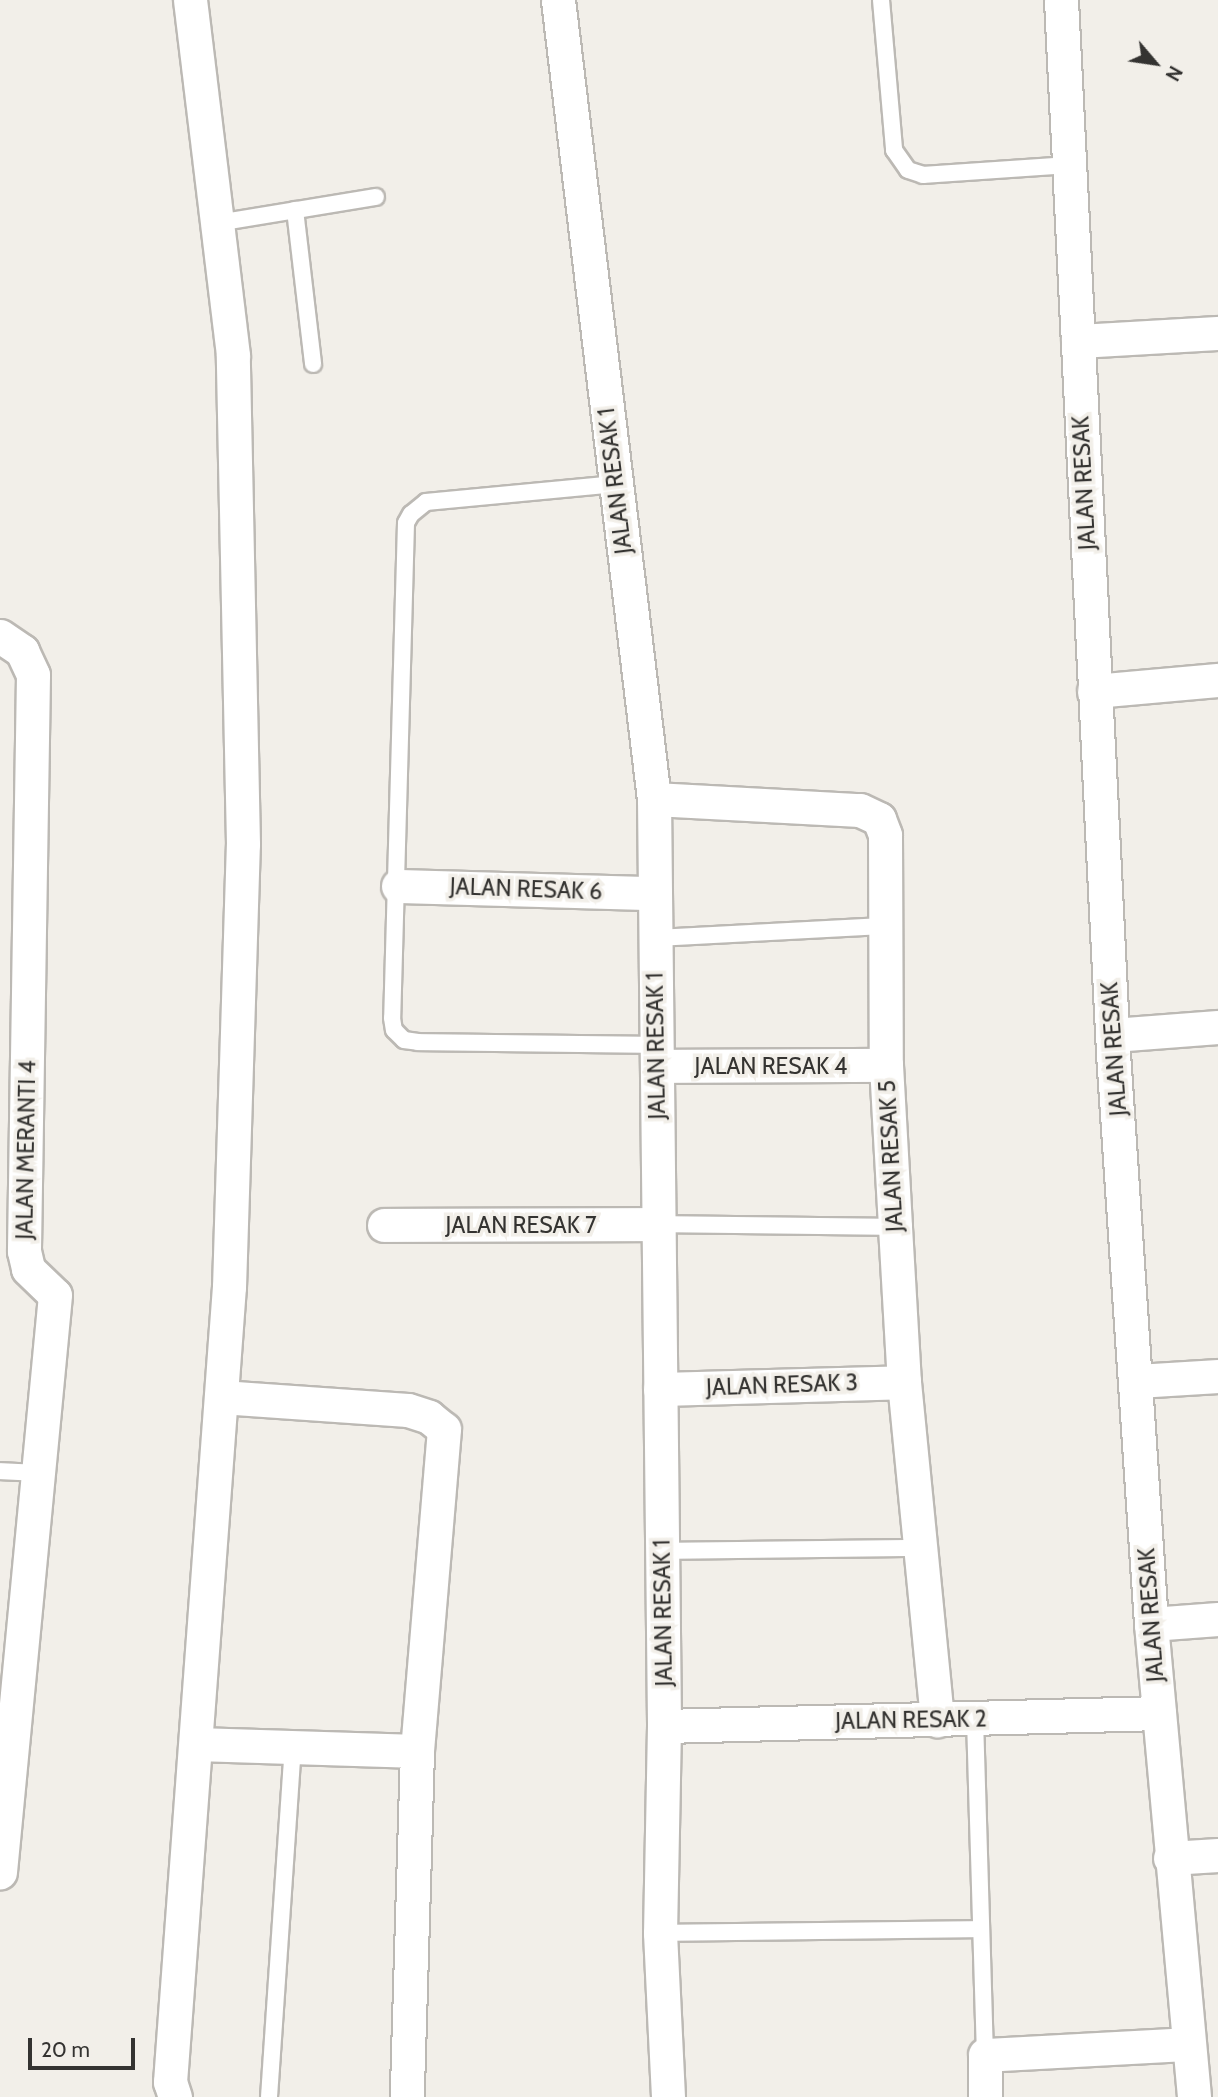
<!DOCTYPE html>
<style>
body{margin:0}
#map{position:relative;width:1218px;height:2097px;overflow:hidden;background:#f2efe9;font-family:Cabin,sans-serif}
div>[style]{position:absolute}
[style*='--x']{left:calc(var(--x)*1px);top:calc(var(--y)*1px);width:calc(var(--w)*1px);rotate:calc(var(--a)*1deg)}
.roads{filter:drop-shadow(2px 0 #bcb9b4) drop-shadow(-2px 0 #bcb9b4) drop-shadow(0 2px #bcb9b4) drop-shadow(0 -2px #bcb9b4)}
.service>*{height:16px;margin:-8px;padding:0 8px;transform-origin:8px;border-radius:8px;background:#fff}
.minor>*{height:33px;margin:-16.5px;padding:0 16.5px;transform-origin:16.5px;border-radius:16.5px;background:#fff}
span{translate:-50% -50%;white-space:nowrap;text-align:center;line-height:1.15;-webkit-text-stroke:7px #f2efe9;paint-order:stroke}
.street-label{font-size:23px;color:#343331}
.north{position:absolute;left:1120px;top:28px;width:70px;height:70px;-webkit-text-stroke:5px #f2efe9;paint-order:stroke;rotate:119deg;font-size:19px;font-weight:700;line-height:28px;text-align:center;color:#343331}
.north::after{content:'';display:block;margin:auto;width:24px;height:32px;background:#343331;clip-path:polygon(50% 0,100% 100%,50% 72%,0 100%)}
.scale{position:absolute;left:28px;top:2038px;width:107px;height:32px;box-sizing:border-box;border:4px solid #343331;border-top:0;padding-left:9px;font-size:21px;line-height:24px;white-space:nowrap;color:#343331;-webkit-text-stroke:5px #f2efe9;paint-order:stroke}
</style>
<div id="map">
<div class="roads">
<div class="service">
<div style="--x:881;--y:0;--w:151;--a:85"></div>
<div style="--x:894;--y:150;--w:24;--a:55"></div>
<div style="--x:908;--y:170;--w:16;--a:18"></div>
<div style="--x:923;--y:175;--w:146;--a:-3.9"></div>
<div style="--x:295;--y:210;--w:155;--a:83.3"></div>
<div style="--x:217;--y:223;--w:161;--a:-9.3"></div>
<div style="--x:616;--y:484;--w:191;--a:174.6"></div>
<div style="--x:426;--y:502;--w:19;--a:141"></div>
<div style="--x:411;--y:514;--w:10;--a:119"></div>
<div style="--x:406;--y:523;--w:495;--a:91.6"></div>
<div style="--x:392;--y:1018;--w:12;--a:81"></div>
<div style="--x:394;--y:1030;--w:14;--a:45"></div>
<div style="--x:404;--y:1040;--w:14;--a:8"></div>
<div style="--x:418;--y:1042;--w:238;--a:0.7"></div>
<div style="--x:655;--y:938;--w:230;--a:-3"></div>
<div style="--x:659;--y:1224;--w:236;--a:0.7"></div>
<div style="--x:0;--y:1471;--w:41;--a:2.8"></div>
<div style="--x:662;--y:1551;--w:258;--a:-0.7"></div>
<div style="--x:975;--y:1719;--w:336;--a:88.3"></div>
<div style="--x:660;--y:1933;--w:321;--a:-0.7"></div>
<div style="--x:269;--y:2097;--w:352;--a:-86.1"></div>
</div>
<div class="minor">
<div style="--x:558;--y:0;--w:805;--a:83.15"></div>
<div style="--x:654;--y:799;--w:927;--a:89.38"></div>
<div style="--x:664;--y:1726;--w:207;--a:91.1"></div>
<div style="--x:660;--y:1933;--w:164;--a:87.2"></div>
<div style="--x:1061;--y:0;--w:1054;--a:87.17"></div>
<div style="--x:1113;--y:1053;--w:572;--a:86.19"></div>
<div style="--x:1151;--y:1624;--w:475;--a:84.8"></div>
<div style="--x:1078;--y:341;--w:140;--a:-3.3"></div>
<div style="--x:0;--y:636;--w:27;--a:34"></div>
<div style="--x:22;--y:651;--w:26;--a:65"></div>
<div style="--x:33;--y:675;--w:576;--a:90.9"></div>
<div style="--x:24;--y:1251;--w:18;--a:77"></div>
<div style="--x:28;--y:1269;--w:37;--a:44"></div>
<div style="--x:55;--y:1295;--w:580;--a:95.45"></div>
<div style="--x:1094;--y:691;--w:124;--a:-5.1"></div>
<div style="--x:654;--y:799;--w:206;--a:3.1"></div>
<div style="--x:860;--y:810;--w:21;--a:25"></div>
<div style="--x:879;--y:819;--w:17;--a:69"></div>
<div style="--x:885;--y:835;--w:230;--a:89.8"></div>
<div style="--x:886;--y:1065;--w:162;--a:86.8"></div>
<div style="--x:895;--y:1227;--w:155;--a:86.7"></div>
<div style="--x:904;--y:1382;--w:340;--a:84.4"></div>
<div style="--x:398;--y:886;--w:257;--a:1.6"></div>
<div style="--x:1113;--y:1035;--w:105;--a:-4.4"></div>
<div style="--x:657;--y:1066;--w:229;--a:-0.3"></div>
<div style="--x:384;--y:1225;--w:275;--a:-0.2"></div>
<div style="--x:1137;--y:1381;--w:81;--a:-3.5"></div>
<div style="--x:660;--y:1389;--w:244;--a:-1.6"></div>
<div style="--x:221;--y:1397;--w:187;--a:4"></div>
<div style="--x:408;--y:1410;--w:22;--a:18"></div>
<div style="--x:429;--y:1417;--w:19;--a:39"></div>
<div style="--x:444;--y:1429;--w:323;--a:94.8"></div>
<div style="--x:417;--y:1751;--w:346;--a:91.7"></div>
<div style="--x:1151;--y:1624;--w:67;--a:-4.3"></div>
<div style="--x:664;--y:1726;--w:495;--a:-1.5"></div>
<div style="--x:197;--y:1744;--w:220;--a:1.8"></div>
<div style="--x:1170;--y:1858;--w:48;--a:-3.6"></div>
<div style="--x:175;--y:2097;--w:16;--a:-108"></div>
<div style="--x:170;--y:2082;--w:797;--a:-85.76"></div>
<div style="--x:229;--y:1287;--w:443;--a:-88.2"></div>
<div style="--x:243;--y:844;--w:489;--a:-91.2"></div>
<div style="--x:233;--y:355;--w:358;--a:-96.9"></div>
<div style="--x:985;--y:2097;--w:42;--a:-90"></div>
<div style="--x:985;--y:2055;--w:203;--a:-3.1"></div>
</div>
</div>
<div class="street-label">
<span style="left:615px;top:481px;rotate:-97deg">JALAN RESAK 1</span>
<span style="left:1084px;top:483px;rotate:-93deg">JALAN RESAK</span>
<span style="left:526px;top:889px;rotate:2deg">JALAN RESAK 6</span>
<span style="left:656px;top:1046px;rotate:-91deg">JALAN RESAK 1</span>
<span style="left:1114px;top:1049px;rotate:-94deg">JALAN RESAK</span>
<span style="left:771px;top:1066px">JALAN RESAK 4</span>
<span style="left:26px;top:1150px;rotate:-89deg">JALAN MERANTI 4</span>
<span style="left:891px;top:1156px;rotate:-93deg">JALAN RESAK 5</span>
<span style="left:521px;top:1225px">JALAN RESAK 7</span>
<span style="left:782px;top:1385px;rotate:-2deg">JALAN RESAK 3</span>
<span style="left:663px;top:1613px;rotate:-91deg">JALAN RESAK 1</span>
<span style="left:1151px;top:1615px;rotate:-94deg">JALAN RESAK</span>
<span style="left:911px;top:1720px;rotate:-1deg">JALAN RESAK 2</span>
</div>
<div class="north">N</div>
<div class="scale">20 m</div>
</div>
